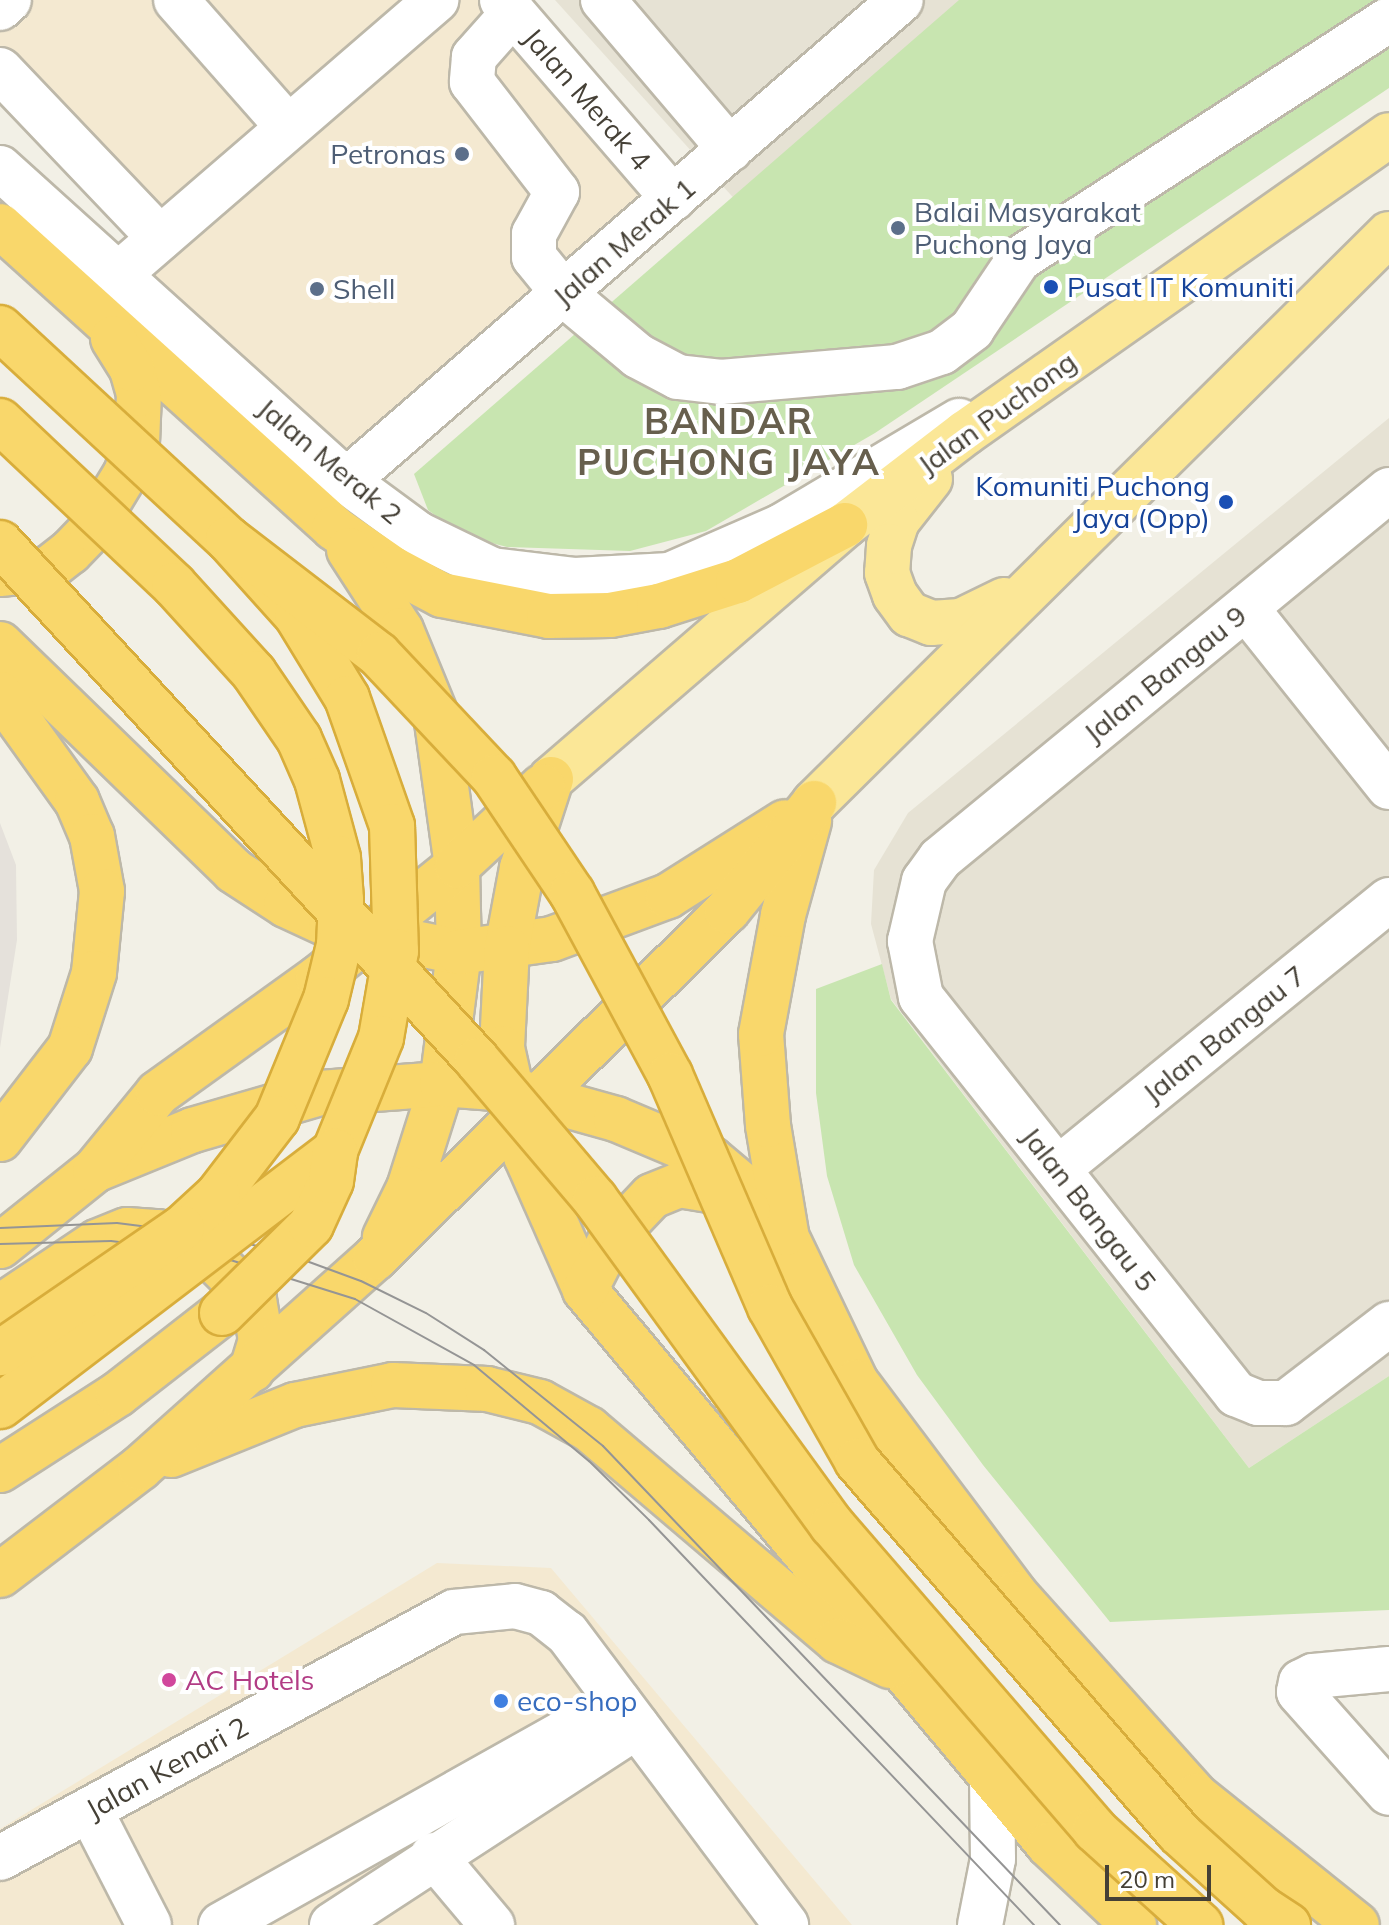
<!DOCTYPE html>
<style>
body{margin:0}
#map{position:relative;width:1389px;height:1925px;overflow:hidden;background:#f2f0e6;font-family:Mulish,sans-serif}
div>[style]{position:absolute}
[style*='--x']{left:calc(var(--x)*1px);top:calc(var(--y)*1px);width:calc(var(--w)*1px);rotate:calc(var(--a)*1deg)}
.residential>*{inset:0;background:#e6e2d4}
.commercial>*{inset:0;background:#f4e9d1}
.industrial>*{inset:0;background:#e5e1db}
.green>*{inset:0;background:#c8e5b0}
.roads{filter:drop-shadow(2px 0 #bdb8a9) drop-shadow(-2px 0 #bdb8a9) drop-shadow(0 2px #bdb8a9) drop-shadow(0 -2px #bdb8a9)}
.minor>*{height:44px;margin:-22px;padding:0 22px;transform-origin:22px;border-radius:22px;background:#fff}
.major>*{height:44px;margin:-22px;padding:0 22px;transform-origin:22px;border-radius:22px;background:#fbe797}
.highway>*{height:44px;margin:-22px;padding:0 22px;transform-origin:22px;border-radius:22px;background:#f9d76b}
.tram>*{height:2px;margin:-1px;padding:0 1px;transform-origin:1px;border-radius:1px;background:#959595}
.bridges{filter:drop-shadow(2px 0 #d8ad3b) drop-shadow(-2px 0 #d8ad3b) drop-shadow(0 2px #d8ad3b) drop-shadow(0 -2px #d8ad3b)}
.highway-bridge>*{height:44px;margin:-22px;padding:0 22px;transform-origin:22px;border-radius:22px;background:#f9d76b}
.dots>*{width:22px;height:22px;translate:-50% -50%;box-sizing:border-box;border:4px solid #fff;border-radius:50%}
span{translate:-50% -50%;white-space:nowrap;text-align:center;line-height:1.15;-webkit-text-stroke:8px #fff;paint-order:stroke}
.street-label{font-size:28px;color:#454036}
.service-label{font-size:28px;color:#4e5e75}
.right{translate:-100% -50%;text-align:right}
.left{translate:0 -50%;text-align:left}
.transit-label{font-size:28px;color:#164399}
.hotel-label{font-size:28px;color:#b23c85}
.shop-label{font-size:28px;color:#366cbe}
.district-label{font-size:36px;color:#675f4d;font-weight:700;letter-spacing:2px}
.scale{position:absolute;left:1105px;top:1865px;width:106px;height:36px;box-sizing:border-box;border:4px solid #454036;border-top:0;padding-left:10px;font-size:24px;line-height:28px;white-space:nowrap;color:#454036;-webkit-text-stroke:6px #fff;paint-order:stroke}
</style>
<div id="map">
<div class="residential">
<div style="clip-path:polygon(555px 0,976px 0,739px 204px)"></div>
<div style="clip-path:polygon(1389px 418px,1389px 1376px,1249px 1468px,891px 999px,871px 924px,874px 870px,908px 813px)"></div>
</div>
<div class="commercial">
<div style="clip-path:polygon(0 0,413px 0,162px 228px,0 57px)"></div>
<div style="clip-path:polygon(448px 0,483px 0,652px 195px,346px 465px,140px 269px)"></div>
<div style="clip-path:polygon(437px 1563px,551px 1568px,852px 1925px,0 1925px,0 1829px)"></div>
</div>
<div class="industrial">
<div style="clip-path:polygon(0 823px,16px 865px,17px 940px,0 1048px)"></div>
</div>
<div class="green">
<div style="clip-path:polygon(959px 0,1389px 0,1389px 88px,875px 433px,706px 531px,630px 551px,507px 547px,461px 535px,428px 510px,414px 474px)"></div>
<div style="clip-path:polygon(882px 964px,891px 1000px,1249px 1468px,1389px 1376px,1389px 1610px,1110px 1622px,983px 1465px,917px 1375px,854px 1265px,827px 1176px,816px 1093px,816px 989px)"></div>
</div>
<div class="roads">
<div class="minor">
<div style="--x:176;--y:0;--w:169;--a:48.6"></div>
<div style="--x:502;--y:0;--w:262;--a:49.2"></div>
<div style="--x:603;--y:0;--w:196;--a:49.6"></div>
<div style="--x:0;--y:8;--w:12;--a:-42"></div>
<div style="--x:513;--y:13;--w:59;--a:131.6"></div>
<div style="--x:474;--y:57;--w:25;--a:95"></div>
<div style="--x:472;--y:82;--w:139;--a:52.3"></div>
<div style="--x:557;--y:192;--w:48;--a:118.7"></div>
<div style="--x:534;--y:234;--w:23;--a:90"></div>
<div style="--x:534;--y:257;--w:49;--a:50.8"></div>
<div style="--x:565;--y:295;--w:95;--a:39.9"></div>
<div style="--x:638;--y:356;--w:45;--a:27.7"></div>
<div style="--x:678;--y:377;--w:43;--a:6.6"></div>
<div style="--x:721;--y:382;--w:177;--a:-4.9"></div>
<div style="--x:897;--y:367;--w:47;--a:-18.4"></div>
<div style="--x:942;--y:352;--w:38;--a:-37"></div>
<div style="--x:972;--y:329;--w:84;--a:-56.1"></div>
<div style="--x:1019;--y:259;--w:440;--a:-32.9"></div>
<div style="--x:0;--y:70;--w:232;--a:46.4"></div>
<div style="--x:0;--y:168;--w:467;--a:42.1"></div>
<div style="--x:346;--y:481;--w:89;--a:36.4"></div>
<div style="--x:418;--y:534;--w:82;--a:25.9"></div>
<div style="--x:492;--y:570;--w:84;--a:6.9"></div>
<div style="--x:575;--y:580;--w:95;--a:-3"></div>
<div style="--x:670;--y:575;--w:122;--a:-23.6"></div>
<div style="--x:782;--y:526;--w:206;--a:-30.7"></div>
<div style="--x:120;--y:273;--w:418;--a:-40.8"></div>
<div style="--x:346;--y:481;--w:734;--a:-40.91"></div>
<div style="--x:1389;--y:490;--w:581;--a:140.59"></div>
<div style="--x:940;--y:859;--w:27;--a:126"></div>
<div style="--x:924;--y:881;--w:62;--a:103.1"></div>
<div style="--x:910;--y:941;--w:57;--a:78.9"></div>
<div style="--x:921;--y:997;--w:507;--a:51.57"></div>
<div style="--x:1236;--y:1394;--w:24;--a:22"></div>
<div style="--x:1258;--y:1403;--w:28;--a:0"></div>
<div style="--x:1286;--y:1403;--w:130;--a:-37.5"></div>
<div style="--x:1246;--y:608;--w:229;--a:51.4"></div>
<div style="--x:1059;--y:1168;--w:425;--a:-39.1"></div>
<div style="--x:1389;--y:1669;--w:76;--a:174.7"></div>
<div style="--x:1313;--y:1676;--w:13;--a:153"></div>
<div style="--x:1301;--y:1682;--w:10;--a:101"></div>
<div style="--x:1299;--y:1692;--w:135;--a:48.3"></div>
<div style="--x:90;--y:1810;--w:129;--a:62.8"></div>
<div style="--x:433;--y:1855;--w:92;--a:49.9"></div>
<div style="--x:0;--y:1858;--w:516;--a:-28.45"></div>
<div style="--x:454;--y:1612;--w:61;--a:-5.6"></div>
<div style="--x:515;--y:1606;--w:27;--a:15"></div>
<div style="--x:541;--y:1613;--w:33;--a:38"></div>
<div style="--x:567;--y:1633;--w:365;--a:53.1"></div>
<div style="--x:221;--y:1925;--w:456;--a:-29.3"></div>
<div style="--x:332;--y:1925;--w:364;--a:-33.1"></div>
<div style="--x:980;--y:1925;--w:67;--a:-78.9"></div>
<div style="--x:993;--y:1859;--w:82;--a:-90.7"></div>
</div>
<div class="major">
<div style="--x:930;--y:479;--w:53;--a:128.2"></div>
<div style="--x:897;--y:521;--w:26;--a:108"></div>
<div style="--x:889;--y:546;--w:27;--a:94"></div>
<div style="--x:887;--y:573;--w:23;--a:70"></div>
<div style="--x:895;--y:595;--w:24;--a:54"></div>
<div style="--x:909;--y:614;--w:24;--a:22"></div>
<div style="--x:931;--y:623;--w:30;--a:-4"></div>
<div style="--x:961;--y:621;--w:48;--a:-26"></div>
<div style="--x:551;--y:779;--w:389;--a:-40.8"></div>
<div style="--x:845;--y:525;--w:151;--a:-37.5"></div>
<div style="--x:965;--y:433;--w:518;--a:-35.1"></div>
<div style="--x:814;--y:803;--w:809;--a:-44.7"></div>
</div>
<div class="highway">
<div style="--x:0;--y:226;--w:450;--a:42.1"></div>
<div style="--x:334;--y:528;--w:72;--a:34.8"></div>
<div style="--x:393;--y:569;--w:55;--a:28"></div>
<div style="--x:442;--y:595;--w:109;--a:11.1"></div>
<div style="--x:549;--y:616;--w:61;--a:-0.9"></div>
<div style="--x:610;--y:615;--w:50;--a:-10.4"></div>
<div style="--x:659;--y:606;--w:83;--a:-17.6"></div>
<div style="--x:738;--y:581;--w:121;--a:-27.6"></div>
<div style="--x:349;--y:550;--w:95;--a:57"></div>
<div style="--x:401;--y:630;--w:92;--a:67.6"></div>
<div style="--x:436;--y:715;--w:152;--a:82.1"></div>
<div style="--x:457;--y:866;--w:86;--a:88.7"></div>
<div style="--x:459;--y:952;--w:133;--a:97.3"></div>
<div style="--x:442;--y:1084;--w:109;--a:107.6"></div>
<div style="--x:409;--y:1188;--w:55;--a:116.1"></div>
<div style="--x:0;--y:574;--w:48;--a:-5.9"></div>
<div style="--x:48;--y:569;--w:28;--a:-38"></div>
<div style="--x:70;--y:552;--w:32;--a:-46"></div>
<div style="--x:92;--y:529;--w:66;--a:-58.7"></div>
<div style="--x:126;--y:473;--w:32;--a:-70"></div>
<div style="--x:137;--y:443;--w:49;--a:-87.7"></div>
<div style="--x:139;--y:394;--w:26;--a:-106"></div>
<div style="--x:132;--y:369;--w:36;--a:-122"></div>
<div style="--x:0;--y:644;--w:326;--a:44.1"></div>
<div style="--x:234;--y:871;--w:62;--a:33.2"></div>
<div style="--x:286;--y:905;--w:50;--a:25"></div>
<div style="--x:331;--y:926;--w:131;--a:11.5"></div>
<div style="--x:459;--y:952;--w:94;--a:-8"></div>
<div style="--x:552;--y:939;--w:124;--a:-20.3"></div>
<div style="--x:668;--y:896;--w:138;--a:-32.3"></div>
<div style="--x:0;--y:694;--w:132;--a:54.3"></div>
<div style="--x:77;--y:801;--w:38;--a:67"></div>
<div style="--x:92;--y:836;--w:56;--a:79.7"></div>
<div style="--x:102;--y:891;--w:82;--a:95.6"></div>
<div style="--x:94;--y:973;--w:79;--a:107.7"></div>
<div style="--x:70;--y:1048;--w:115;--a:127.6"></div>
<div style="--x:551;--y:779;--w:94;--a:108"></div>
<div style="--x:522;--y:868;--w:81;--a:100.6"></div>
<div style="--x:507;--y:948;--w:100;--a:92.9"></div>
<div style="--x:502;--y:1048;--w:111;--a:77.5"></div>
<div style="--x:526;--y:1156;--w:146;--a:66.2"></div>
<div style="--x:585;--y:1290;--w:723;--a:50.1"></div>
<div style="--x:1049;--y:1845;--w:117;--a:43.3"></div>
<div style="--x:95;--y:1170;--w:106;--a:-22.2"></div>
<div style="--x:193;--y:1130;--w:132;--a:-16.2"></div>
<div style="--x:320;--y:1093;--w:122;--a:-4.2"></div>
<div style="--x:442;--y:1084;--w:66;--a:4.3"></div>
<div style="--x:508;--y:1089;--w:112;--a:15.5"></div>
<div style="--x:616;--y:1119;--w:103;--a:22.8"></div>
<div style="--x:711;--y:1159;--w:51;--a:40.2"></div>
<div style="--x:750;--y:1192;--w:57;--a:50.7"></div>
<div style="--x:786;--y:1236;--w:162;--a:64.4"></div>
<div style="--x:856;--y:1382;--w:265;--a:53.1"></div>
<div style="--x:1015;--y:1594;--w:271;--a:48.1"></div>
<div style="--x:1196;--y:1796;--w:206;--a:38.7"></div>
<div style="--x:786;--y:1233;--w:109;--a:-99.5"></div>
<div style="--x:768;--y:1125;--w:91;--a:-94.4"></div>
<div style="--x:761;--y:1034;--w:121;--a:-79.5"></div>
<div style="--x:783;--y:915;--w:98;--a:-74.5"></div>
<div style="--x:0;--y:1246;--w:122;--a:-38.7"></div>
<div style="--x:95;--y:1170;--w:99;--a:-50.7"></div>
<div style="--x:158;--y:1093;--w:197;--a:-35.7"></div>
<div style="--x:318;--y:978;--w:179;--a:-38.9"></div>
<div style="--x:457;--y:866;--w:117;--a:-42.9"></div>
<div style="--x:585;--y:1290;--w:57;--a:-63"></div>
<div style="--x:611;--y:1239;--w:59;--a:-46.4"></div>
<div style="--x:652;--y:1196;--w:29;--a:-22"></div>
<div style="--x:679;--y:1185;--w:43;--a:9.5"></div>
<div style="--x:721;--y:1192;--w:32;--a:34"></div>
<div style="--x:0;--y:1307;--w:117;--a:-33.8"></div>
<div style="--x:97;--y:1242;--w:32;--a:-22"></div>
<div style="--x:127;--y:1230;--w:31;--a:4"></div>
<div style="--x:158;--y:1232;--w:56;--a:24.3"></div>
<div style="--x:209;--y:1255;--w:64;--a:45"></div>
<div style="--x:254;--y:1300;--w:41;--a:80.1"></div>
<div style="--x:261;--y:1340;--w:31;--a:107"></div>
<div style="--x:171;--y:1455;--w:134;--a:-22"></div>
<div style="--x:295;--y:1405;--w:100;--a:-11.5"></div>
<div style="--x:393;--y:1385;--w:94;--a:2.4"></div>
<div style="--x:487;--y:1389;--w:55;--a:13.8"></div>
<div style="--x:540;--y:1402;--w:56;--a:28.9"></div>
<div style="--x:589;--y:1429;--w:327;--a:40.4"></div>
<div style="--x:838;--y:1641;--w:58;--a:25.7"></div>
<div style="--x:0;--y:1470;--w:140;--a:-32.8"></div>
<div style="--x:118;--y:1394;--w:132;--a:-37.9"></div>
<div style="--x:0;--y:1575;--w:176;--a:-37.4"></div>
<div style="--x:140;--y:1468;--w:315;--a:-41.8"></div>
<div style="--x:375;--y:1258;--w:494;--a:-44.6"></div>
<div style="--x:727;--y:911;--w:139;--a:-51.1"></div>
</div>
</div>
<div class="tram">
<div style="--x:0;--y:1228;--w:117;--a:-2.4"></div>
<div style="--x:117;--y:1223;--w:96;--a:7.2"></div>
<div style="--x:212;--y:1235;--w:72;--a:13.7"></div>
<div style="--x:282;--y:1252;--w:84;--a:20.2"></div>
<div style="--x:361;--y:1281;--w:72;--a:26.2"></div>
<div style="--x:426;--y:1313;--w:69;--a:32.5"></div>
<div style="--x:484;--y:1350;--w:153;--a:38.9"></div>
<div style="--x:603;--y:1446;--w:662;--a:46.35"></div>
<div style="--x:0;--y:1244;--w:111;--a:-1.5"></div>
<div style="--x:111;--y:1241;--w:98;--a:7.1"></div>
<div style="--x:208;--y:1253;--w:154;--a:17.4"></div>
<div style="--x:355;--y:1299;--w:136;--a:29"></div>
<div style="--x:474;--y:1365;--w:150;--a:39.9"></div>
<div style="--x:589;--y:1461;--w:84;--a:44.5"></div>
<div style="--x:649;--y:1520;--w:559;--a:46.45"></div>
</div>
<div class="bridges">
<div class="highway-bridge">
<div style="--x:0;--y:328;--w:311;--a:42.8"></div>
<div style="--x:228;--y:539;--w:103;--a:48.1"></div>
<div style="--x:297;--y:616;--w:96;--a:58.6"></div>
<div style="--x:347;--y:698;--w:136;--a:70.6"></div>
<div style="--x:392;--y:826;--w:125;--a:88.2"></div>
<div style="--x:396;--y:951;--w:88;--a:99.8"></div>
<div style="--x:381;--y:1038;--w:122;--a:112.2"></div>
<div style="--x:335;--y:1151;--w:421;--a:142.7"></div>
<div style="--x:0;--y:421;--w:239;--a:43.3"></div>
<div style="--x:174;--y:585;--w:119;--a:47.7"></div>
<div style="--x:254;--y:673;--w:80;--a:55.7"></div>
<div style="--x:299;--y:739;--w:45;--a:66.3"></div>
<div style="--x:317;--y:780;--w:81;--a:74.9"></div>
<div style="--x:338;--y:858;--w:42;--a:85.9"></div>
<div style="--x:341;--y:900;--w:45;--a:92.5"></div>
<div style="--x:339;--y:945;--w:56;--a:103.5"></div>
<div style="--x:326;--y:999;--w:129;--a:112.4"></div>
<div style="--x:277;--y:1118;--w:97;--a:127.5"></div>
<div style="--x:218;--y:1195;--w:49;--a:137.5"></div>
<div style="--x:182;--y:1228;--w:221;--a:145.5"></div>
<div style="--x:228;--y:539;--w:190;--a:37.5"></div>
<div style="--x:379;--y:655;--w:168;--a:46.7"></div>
<div style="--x:494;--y:777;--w:140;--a:56.1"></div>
<div style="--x:572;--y:893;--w:207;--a:61.7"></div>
<div style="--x:670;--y:1075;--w:253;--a:66.7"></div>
<div style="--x:770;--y:1307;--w:177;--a:60.5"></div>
<div style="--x:857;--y:1461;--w:492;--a:49.1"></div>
<div style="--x:1179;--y:1833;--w:113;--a:42.1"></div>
<div style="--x:1263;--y:1909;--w:30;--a:33"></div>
<div style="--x:0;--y:543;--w:703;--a:47.3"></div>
<div style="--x:477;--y:1060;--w:182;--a:49.7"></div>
<div style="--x:595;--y:1199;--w:403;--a:54"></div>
<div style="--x:832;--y:1525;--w:403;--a:49.2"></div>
<div style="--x:1095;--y:1830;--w:142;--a:42.1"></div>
<div style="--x:222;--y:1313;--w:125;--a:-44.7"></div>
<div style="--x:311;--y:1225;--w:48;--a:-65.6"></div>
<div style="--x:331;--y:1181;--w:30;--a:-82"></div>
</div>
</div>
<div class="dots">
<div style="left:462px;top:154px;background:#5c6f8a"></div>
<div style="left:898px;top:228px;background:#5c6f8a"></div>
<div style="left:1051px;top:287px;background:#1a4fb4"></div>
<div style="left:317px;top:289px;background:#5c6f8a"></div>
<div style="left:1226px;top:502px;background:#1a4fb4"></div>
<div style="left:169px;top:1680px;background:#d1479c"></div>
<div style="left:501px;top:1701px;background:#3f7fe0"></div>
</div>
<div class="street-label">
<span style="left:587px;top:99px;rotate:49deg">Jalan Merak 4</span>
<span style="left:624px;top:242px;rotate:-41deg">Jalan Merak 1</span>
<span style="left:997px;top:413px;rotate:-36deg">Jalan Puchong</span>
<span style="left:330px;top:461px;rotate:40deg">Jalan Merak 2</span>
<span style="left:1165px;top:674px;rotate:-39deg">Jalan Bangau 9</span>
<span style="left:1224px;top:1034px;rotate:-39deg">Jalan Bangau 7</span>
<span style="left:1089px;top:1209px;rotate:52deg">Jalan Bangau 5</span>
<span style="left:167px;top:1768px;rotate:-29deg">Jalan Kenari 2</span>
</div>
<div class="service-label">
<span class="right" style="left:446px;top:154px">Petronas</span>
<span class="left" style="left:914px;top:228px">Balai Masyarakat<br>Puchong Jaya</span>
<span class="left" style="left:333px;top:289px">Shell</span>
</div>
<div class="transit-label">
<span class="left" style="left:1067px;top:287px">Pusat IT Komuniti</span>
<span class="right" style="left:1210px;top:502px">Komuniti Puchong<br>Jaya (Opp)</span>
</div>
<div class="hotel-label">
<span class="left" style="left:185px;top:1680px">AC Hotels</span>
</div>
<div class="shop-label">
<span class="left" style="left:517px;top:1701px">eco-shop</span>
</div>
<div class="district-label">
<span style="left:729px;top:441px">BANDAR<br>PUCHONG JAYA</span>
</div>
<div class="scale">20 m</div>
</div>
